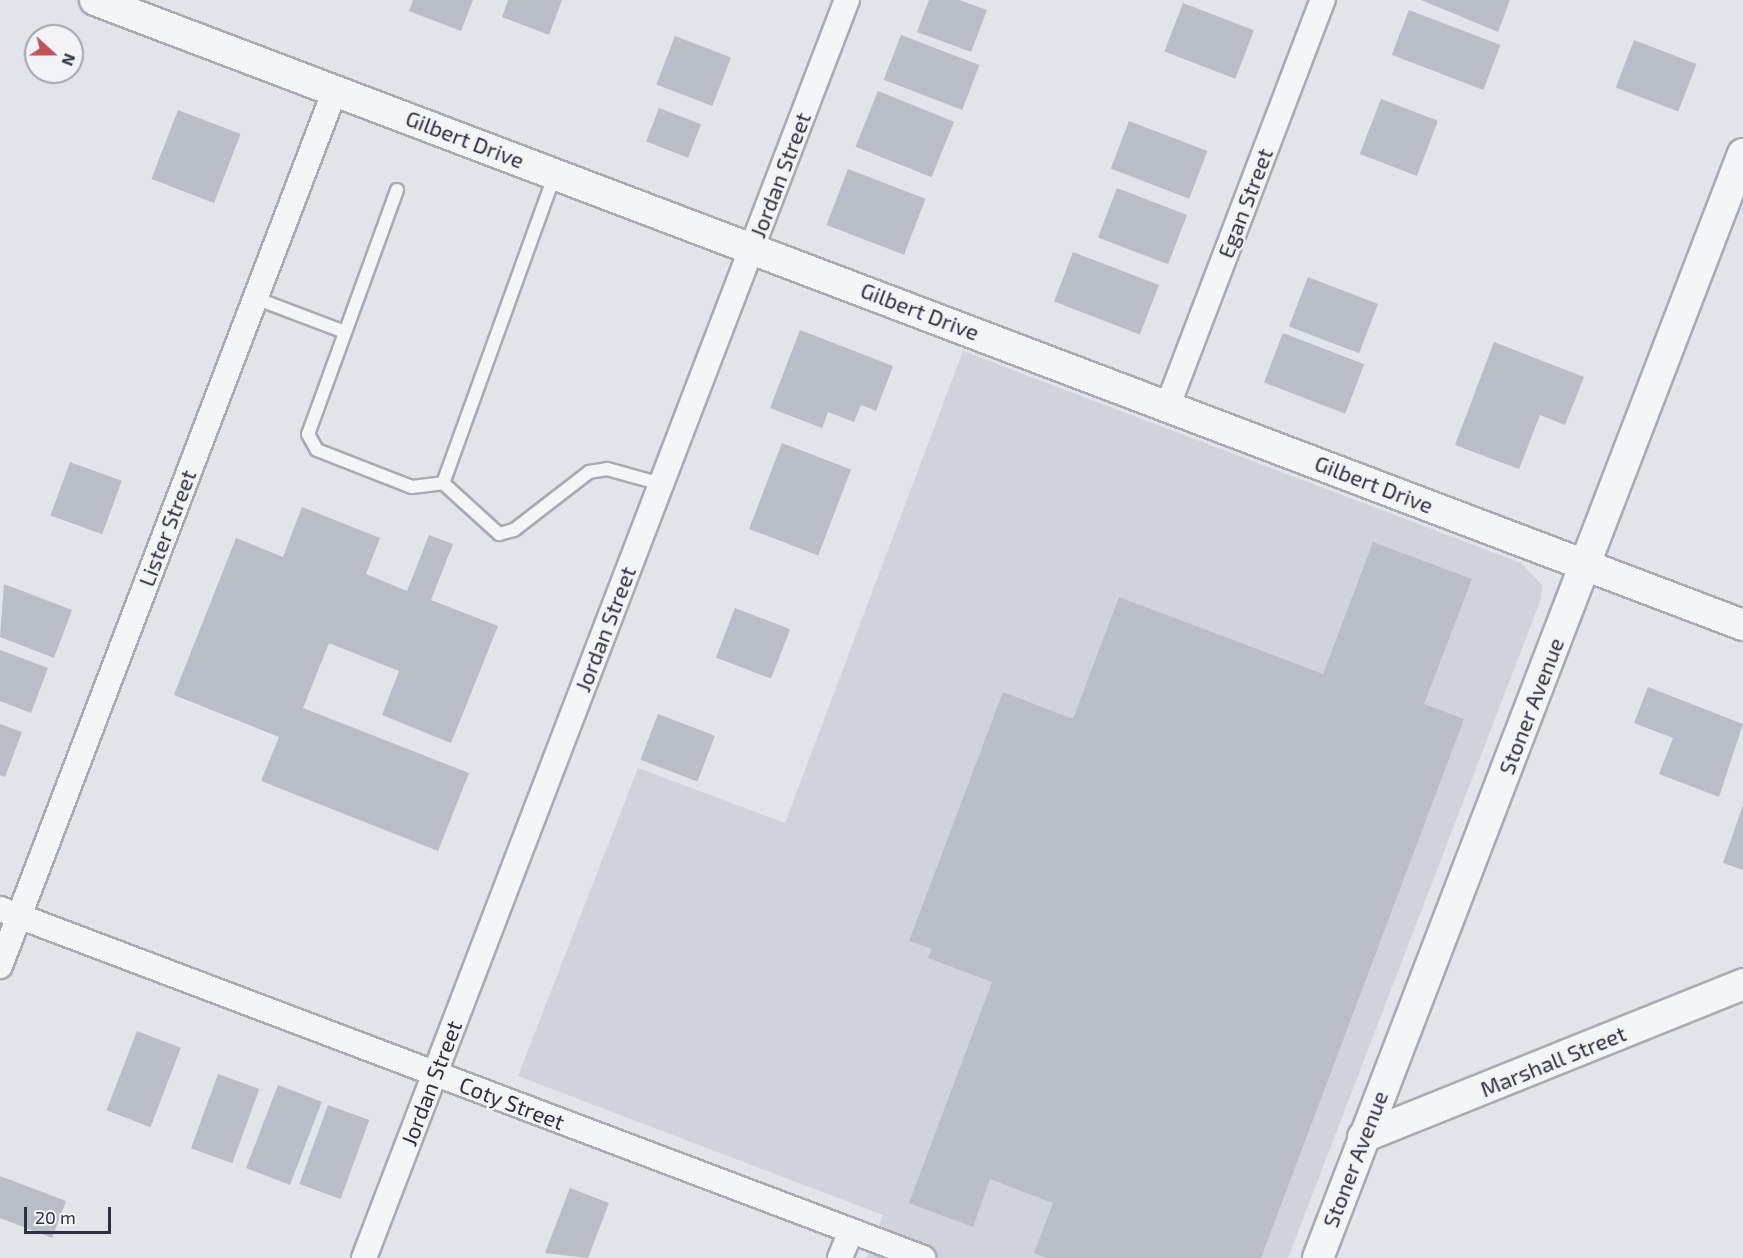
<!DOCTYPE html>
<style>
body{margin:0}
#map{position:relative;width:1743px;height:1258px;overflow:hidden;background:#e1e4e9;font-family:"Exo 2",sans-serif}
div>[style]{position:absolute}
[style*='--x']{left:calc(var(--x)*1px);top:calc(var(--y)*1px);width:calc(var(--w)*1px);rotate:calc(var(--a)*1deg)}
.built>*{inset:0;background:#d0d3da}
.building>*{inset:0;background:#b9bdc5;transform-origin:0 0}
.roads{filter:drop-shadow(2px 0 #a7abb3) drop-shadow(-2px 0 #a7abb3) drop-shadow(0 2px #a7abb3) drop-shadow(0 -2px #a7abb3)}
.service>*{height:12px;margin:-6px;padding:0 6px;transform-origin:6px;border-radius:6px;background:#f4f5f7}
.minor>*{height:24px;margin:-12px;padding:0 12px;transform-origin:12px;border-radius:12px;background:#f4f5f7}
.tertiary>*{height:30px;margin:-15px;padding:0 15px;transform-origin:15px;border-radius:15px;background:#f4f5f7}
span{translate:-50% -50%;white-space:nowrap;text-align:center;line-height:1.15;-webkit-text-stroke:5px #f1f3f6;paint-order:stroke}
.street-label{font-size:22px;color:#2b313f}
.north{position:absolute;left:24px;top:24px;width:60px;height:60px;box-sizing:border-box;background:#f1f3f6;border:2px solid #a2a5ad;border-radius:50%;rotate:111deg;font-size:16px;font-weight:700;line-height:24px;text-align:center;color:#2b313f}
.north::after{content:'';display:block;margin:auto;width:21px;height:27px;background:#c1535d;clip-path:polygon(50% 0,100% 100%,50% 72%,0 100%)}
.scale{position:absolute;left:24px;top:1207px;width:87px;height:27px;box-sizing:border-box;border:3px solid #2b313f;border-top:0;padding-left:8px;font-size:18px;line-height:21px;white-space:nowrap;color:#2b313f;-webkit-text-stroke:4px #f1f3f6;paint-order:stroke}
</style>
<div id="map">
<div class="built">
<div style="clip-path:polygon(963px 351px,1521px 563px,1542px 585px,1541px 599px,1288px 1258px,867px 1258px,883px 1215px,518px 1076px,638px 768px,785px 823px)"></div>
</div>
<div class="building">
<div style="clip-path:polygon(413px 0,473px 0,461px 31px,409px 11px)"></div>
<div style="clip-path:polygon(508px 0,562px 0,549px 35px,502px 17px)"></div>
<div style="clip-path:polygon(929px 0,959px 0,987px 10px,971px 52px,917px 32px)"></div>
<div style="clip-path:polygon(1421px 0,1510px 0,1498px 32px)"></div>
<div style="left:1183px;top:3px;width:76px;height:52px;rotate:21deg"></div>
<div style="left:1409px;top:10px;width:98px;height:48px;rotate:21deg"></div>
<div style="left:901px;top:35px;width:84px;height:48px;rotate:21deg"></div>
<div style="left:675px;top:36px;width:60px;height:52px;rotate:21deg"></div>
<div style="left:1634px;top:40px;width:67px;height:51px;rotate:21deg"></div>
<div style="left:878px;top:91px;width:82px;height:60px;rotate:22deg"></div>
<div style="left:1381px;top:99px;width:61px;height:59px;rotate:21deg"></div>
<div style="left:659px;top:108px;width:45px;height:36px;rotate:21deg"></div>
<div style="left:178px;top:110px;width:67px;height:74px;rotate:21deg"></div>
<div style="left:1129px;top:121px;width:84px;height:51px;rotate:21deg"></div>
<div style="left:848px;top:169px;width:83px;height:60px;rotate:21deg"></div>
<div style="left:1117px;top:188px;width:75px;height:53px;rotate:21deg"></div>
<div style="left:1073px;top:252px;width:92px;height:53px;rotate:21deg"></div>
<div style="left:1308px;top:277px;width:75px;height:53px;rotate:21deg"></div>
<div style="clip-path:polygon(800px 330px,893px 366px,876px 411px,861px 405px,854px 422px,828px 412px,822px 428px,770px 408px)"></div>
<div style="left:1283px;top:333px;width:87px;height:53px;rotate:21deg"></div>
<div style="clip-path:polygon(1494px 342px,1584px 377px,1565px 425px,1540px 415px,1519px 469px,1455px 445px)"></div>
<div style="left:782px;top:443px;width:74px;height:92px;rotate:21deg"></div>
<div style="left:70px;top:462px;width:55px;height:57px;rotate:20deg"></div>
<div style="clip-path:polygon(302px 507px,380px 538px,366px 574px,407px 591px,429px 535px,453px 544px,431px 600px,498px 626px,451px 743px,382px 715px,399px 671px,329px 643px,303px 708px,469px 773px,438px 851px,261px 781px,279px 737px,174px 695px,236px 538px,283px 557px)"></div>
<div style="clip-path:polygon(1373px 542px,1472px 579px,1424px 704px,1464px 719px,1261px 1258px,1047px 1258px,1034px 1253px,1053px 1203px,990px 1179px,973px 1227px,909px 1203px,992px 982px,928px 958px,932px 949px,909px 941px,1003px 692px,1073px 719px,1119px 597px,1323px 674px)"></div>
<div style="clip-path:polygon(4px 584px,72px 610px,54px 658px,0 637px)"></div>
<div style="left:735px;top:608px;width:59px;height:53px;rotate:21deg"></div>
<div style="clip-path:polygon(0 650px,48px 668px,31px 713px,0 701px)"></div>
<div style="clip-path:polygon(1648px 687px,1743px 724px,1719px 797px,1659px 774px,1673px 738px,1634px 723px)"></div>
<div style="left:658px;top:714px;width:61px;height:49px;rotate:21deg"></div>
<div style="clip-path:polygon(0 724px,22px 732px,5px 777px,0 775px)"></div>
<div style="clip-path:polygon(1743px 805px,1743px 870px,1723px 863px)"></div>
<div style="left:137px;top:1031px;width:47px;height:85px;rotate:21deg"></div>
<div style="left:218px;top:1074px;width:44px;height:79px;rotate:20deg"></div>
<div style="left:278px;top:1085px;width:47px;height:89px;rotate:21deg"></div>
<div style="left:328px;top:1105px;width:44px;height:84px;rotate:20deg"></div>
<div style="clip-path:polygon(0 1176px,66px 1201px,52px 1238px,0 1218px)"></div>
<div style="clip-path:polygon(570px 1188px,609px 1203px,588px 1258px,545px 1253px)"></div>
</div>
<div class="roads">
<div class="service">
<div style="--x:555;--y:174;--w:329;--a:109.9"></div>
<div style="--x:443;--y:483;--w:76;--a:42.3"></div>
<div style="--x:499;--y:534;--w:16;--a:-15"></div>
<div style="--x:514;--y:530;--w:95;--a:-37.7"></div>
<div style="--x:589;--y:472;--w:18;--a:-9"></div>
<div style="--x:607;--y:469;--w:56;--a:15.5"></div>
<div style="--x:397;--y:190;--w:260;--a:110"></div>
<div style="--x:308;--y:434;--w:18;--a:61"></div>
<div style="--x:317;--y:450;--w:102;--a:21.3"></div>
<div style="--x:412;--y:487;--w:31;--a:-7"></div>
<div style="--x:255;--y:298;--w:96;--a:20.7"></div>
</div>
<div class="minor">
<div style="--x:1168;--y:405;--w:434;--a:-69.1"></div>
<div style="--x:0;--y:909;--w:987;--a:20.71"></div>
<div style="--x:0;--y:966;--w:938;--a:-69.07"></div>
<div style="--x:364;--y:1258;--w:1348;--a:-69"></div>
<div style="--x:840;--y:1258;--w:29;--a:-68"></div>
</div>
<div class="tertiary">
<div style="--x:95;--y:0;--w:1763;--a:20.77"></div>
<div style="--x:1363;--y:1137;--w:410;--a:-21.9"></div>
<div style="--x:1318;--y:1258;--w:1183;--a:-68.95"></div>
</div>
</div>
<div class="street-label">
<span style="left:465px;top:139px;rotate:21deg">Gilbert Drive</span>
<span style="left:780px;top:175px;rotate:-69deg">Jordan Street</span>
<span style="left:1245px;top:203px;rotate:-69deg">Egan Street</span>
<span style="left:920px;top:311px;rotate:21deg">Gilbert Drive</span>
<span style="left:1374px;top:484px;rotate:21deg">Gilbert Drive</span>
<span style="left:167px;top:528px;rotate:-69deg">Lister Street</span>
<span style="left:605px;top:629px;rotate:-69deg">Jordan Street</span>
<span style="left:1531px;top:706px;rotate:-69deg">Stoner Avenue</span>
<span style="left:1553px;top:1061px;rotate:-22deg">Marshall Street</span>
<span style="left:431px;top:1083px;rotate:-69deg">Jordan Street</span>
<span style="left:512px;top:1103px;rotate:21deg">Coty Street</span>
<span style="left:1355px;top:1159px;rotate:-69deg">Stoner Avenue</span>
</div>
<div class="north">N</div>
<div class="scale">20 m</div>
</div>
